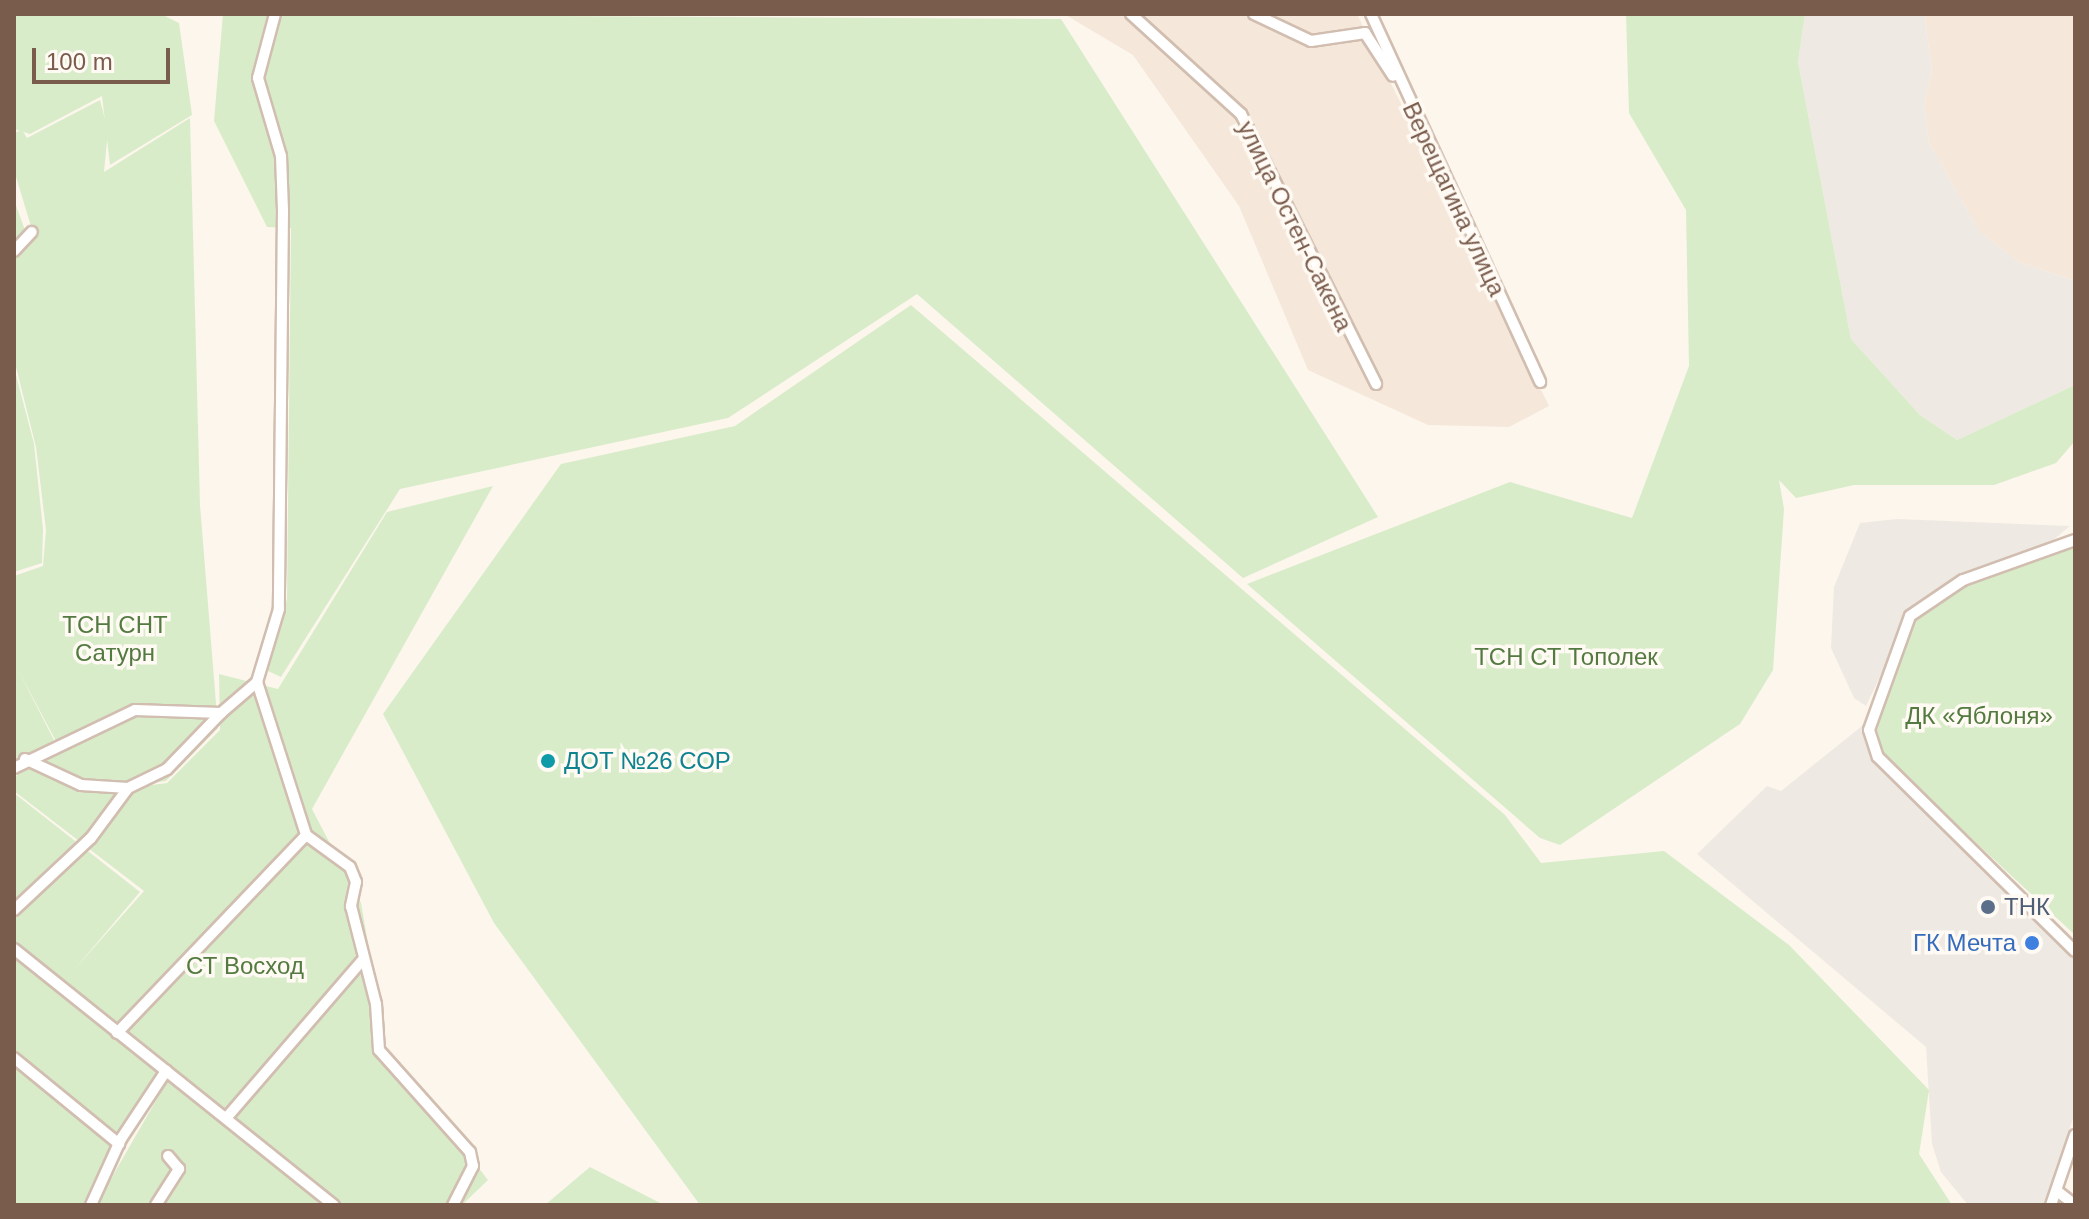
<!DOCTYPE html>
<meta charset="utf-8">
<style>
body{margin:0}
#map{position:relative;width:2089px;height:1219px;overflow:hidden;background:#fdf6ec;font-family:Helvetica,sans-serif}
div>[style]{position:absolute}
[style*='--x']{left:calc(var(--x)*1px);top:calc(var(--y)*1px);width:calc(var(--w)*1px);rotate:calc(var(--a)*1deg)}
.residential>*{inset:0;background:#f5e8da}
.industrial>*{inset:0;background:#efe9e4}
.green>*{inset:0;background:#d8ecc9}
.roads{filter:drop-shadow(2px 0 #d1beb0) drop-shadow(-2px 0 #d1beb0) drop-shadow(0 2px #d1beb0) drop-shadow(0 -2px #d1beb0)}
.street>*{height:10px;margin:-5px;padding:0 5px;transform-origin:5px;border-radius:5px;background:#fff}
.dots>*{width:22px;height:22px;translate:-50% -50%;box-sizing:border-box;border:4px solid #fffaf3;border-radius:50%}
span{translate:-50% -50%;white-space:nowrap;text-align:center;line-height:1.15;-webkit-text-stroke:7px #fffaf3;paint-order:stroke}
.street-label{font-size:24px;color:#7a5c4d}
.park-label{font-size:24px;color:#537a41}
.culture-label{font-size:24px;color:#0d838f}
.left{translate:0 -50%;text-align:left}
.service-label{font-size:24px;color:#4e5e75}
.shop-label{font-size:24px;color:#366cbe}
.right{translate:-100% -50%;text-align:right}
.frame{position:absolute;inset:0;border:16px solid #7a5c4d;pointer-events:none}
.scale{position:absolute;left:32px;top:48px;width:138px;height:36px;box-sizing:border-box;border:4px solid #7a5c4d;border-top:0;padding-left:10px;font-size:24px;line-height:28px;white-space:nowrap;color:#7a5c4d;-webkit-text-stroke:6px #fffaf3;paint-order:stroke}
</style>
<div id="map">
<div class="residential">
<div style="clip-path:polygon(1064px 14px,1357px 14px,1549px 406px,1509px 427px,1428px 425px,1308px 370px,1239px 206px,1133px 55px)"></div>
<div style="clip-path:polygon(1924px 14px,2075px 14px,2075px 281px,2019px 262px,1979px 231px,1929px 143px,1924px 103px,1932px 70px)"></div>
</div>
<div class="industrial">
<div style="clip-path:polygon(1805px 14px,1924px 14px,1932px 70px,1924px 103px,1929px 143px,1979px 231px,2019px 262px,2075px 281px,2075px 385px,1957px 440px,1920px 415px,1851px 339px,1798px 62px)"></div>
<div style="clip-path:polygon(1897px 519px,2070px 526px,2040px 551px,1965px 575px,1915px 603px,1866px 706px,1854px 698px,1831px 648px,1834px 587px,1860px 523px)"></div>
<div style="clip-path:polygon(1862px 726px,1873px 752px,2075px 948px,2075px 1113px,2043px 1205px,1968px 1205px,1941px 1172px,1932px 1144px,1926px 1047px,1697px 854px,1767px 786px,1781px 791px)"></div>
</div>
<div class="green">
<div style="clip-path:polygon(14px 14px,161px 14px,179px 23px,192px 115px,110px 165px,102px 96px,30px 134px,14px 129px)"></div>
<div style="clip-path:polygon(223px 14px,1061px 19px,1378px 517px,1243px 578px,917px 294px,728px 418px,400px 489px,281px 677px,268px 671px,287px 599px,291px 228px,267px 227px,214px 121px)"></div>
<div style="clip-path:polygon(1626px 14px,1805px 14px,1798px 62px,1851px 339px,1920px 415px,1957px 440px,2075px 385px,2075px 441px,2056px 463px,1994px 485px,1854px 485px,1796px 498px,1779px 480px,1784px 509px,1773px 670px,1740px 724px,1560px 845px,1540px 838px,1247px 584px,1510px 482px,1632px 518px,1689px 366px,1686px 210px,1629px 113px)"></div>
<div style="clip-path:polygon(100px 100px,108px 131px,104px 172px,190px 118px,200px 505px,218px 728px,166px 781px,92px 791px,30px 759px,57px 743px,17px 668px,54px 740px,14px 765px,14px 576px,43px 566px,46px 530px,36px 447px,14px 359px,14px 253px,33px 233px,14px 170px,14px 133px,22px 130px,27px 138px)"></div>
<div style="clip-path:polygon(14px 200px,26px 233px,14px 243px)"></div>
<div style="clip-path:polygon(911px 305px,1505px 815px,1541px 863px,1664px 851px,1789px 945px,1929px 1090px,1919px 1154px,1952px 1205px,700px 1205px,494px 923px,383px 714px,561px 464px,735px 426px)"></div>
<div style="clip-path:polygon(14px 367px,34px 444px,43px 529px,42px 563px,14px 572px)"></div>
<div style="clip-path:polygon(493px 486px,312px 809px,361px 903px,386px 1048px,488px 1180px,462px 1205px,96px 1205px,174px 1069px,14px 946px,14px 793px,140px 892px,74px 970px,144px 891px,14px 791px,14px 778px,31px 763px,91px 793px,167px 783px,220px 730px,219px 674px,278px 689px,387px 512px)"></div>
<div style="clip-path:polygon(2075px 545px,2075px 935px,1884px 757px,1873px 736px,1913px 618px,1943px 595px)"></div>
<div style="clip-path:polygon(14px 951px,170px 1069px,86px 1205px,14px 1205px)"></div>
<div style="clip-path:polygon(590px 1167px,664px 1205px,545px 1205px)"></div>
</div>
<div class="roads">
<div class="street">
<div style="--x:275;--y:14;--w:66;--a:104.9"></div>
<div style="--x:258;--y:78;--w:81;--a:73.6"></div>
<div style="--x:281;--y:156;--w:54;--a:87.9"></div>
<div style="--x:283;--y:210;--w:399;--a:90.6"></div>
<div style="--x:279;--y:609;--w:76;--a:106.8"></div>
<div style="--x:257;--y:682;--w:161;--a:72.2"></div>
<div style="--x:306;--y:835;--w:54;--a:36"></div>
<div style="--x:350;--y:867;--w:16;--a:68"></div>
<div style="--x:356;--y:882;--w:25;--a:102"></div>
<div style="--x:351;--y:906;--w:101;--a:75.7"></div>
<div style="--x:376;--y:1004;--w:46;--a:86.3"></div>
<div style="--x:379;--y:1050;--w:137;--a:48.3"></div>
<div style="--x:470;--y:1152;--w:14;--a:78"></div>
<div style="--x:473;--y:1166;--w:44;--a:117.1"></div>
<div style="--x:1131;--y:14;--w:149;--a:42.3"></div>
<div style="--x:1241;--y:114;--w:302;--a:63.4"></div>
<div style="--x:1254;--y:14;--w:63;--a:25.3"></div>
<div style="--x:1311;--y:41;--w:55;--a:-8.4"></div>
<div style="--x:1365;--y:33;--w:51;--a:56.9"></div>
<div style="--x:1371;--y:14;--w:405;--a:65.3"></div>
<div style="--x:14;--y:251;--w:26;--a:-47"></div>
<div style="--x:2075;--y:540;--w:119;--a:160.3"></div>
<div style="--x:1963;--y:580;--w:64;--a:145.8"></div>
<div style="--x:1910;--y:616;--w:121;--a:109.8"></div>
<div style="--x:1869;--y:730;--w:28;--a:72"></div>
<div style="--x:1878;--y:757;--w:276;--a:44.6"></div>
<div style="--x:25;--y:759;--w:62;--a:24.9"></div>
<div style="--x:81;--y:785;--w:47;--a:3.7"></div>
<div style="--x:128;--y:788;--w:43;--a:-26"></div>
<div style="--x:167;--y:769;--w:78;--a:-46"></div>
<div style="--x:14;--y:768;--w:134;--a:-25.6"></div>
<div style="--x:135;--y:710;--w:86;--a:2"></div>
<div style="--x:221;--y:713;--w:48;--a:-40.7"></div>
<div style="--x:14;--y:910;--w:105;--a:-43.1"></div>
<div style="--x:91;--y:838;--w:62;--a:-53.5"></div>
<div style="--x:14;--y:949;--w:410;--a:38.7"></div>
<div style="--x:117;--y:1033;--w:274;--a:-46.3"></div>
<div style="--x:14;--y:1058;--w:136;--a:39.3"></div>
<div style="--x:228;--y:1116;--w:205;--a:-49.2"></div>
<div style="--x:2057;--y:1191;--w:23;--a:38"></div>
<div style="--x:91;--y:1205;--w:72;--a:-65.6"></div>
<div style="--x:121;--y:1139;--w:82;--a:-56.5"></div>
<div style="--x:156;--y:1205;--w:43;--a:-57.4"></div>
<div style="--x:179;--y:1169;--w:17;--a:-130"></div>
<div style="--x:2051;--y:1205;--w:74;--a:-71.1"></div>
</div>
</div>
<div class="dots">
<div style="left:548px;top:761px;background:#0f9aa8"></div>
<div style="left:1988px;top:907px;background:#5c6f8a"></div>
<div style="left:2032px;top:943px;background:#3f7fe0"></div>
</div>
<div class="street-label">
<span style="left:1454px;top:199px;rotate:65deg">Верещагина улица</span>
<span style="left:1295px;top:226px;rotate:64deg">улица Остен-Сакена</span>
</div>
<div class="park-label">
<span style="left:115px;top:639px">ТСН СНТ<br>Сатурн</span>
<span style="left:1566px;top:657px">ТСН СТ Тополек</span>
<span style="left:1979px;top:716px">ДК «Яблоня»</span>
<span style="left:245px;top:966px">СТ Восход</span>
</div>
<div class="culture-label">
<span class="left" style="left:564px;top:761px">ДОТ №26 СОР</span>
</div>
<div class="service-label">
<span class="left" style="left:2004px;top:907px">ТНК</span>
</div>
<div class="shop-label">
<span class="right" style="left:2016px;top:943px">ГК Мечта</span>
</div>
<div class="frame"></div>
<div class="scale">100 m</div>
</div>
